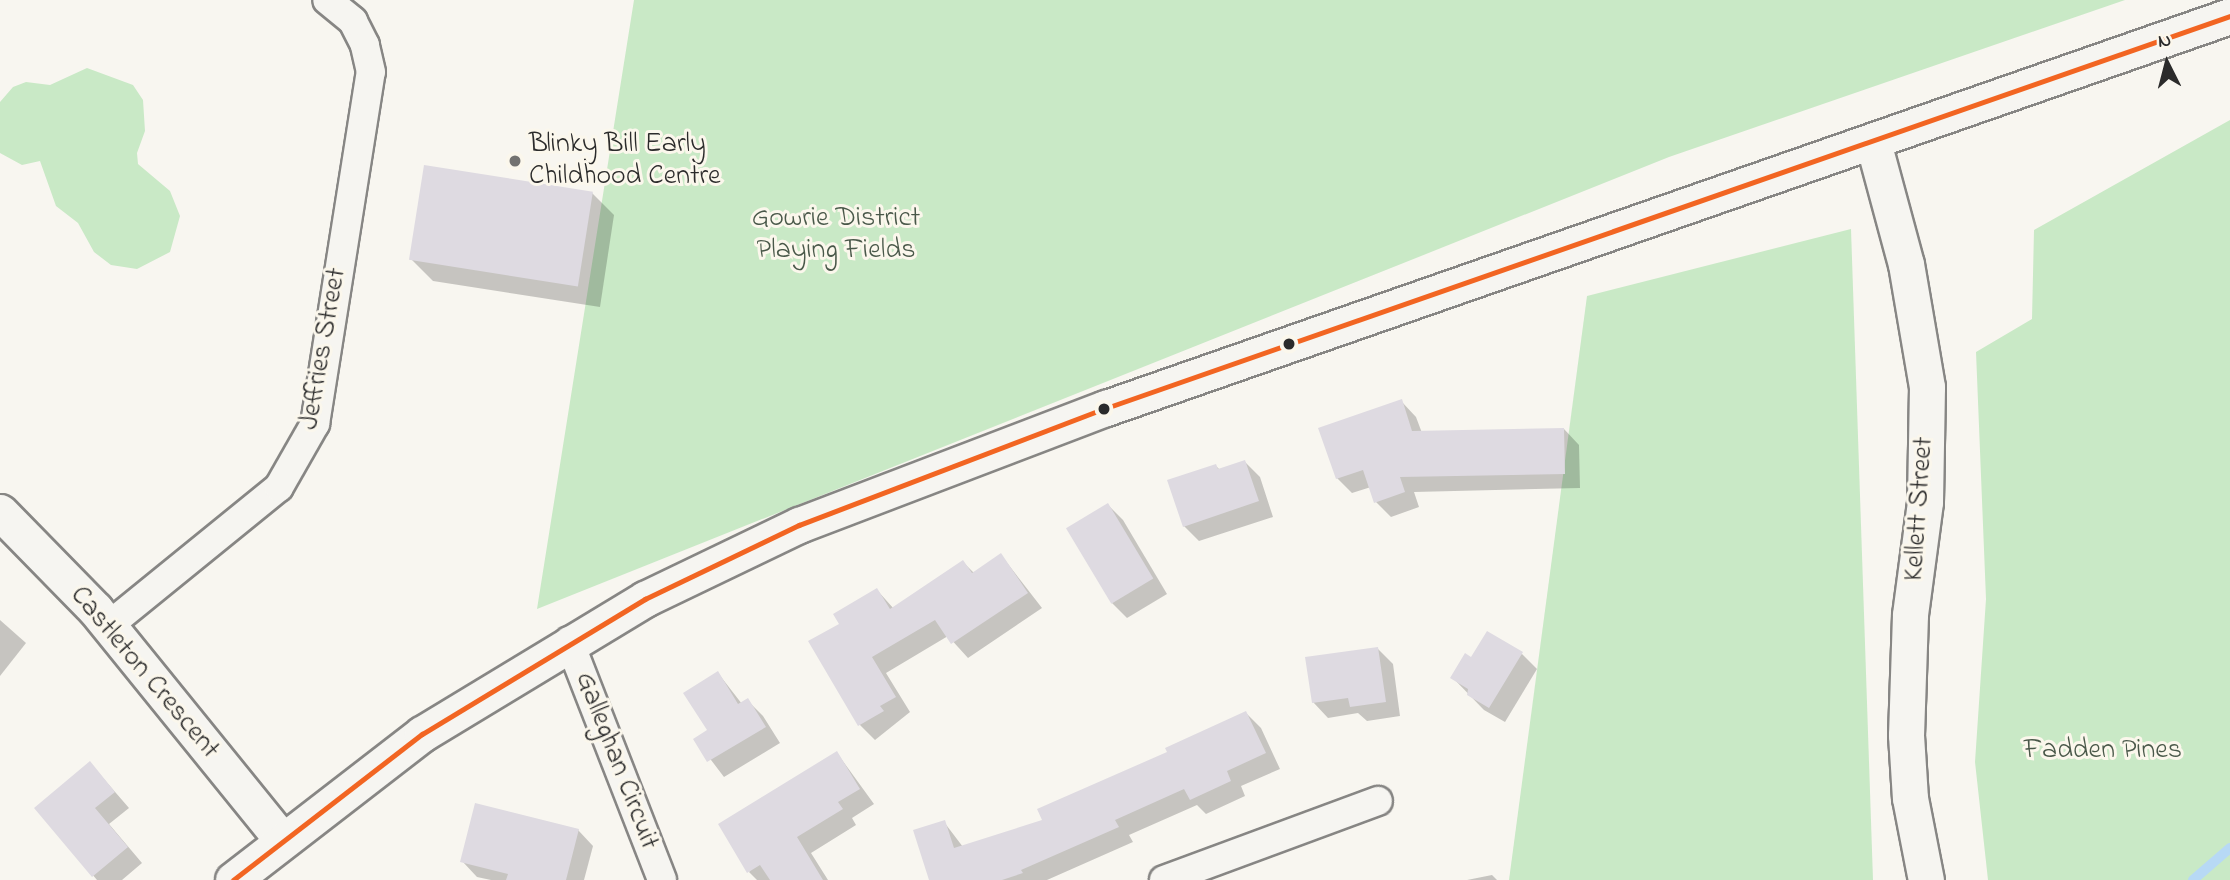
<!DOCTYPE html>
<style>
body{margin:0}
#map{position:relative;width:2230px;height:880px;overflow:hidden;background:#f8f6f0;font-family:"Indie Flower",sans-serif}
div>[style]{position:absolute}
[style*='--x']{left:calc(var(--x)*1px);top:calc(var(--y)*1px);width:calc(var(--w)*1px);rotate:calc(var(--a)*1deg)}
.green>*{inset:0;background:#c9e9c6}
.shadow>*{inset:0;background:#0003}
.stream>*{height:10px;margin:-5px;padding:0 5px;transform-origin:5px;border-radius:5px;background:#b7d9f5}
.building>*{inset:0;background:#dedae1;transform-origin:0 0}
.roads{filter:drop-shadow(2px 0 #878684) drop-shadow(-2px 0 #878684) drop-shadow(0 2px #878684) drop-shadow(0 -2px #878684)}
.minor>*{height:28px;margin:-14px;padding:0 14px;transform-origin:14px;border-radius:14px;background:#f6f5f1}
.tertiary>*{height:35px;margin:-17.5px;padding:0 17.5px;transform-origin:17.5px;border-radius:17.5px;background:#f6f5f1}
.bus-1>*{height:5px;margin:-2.5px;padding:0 2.5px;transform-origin:2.5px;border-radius:2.5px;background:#f26522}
.dots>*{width:19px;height:19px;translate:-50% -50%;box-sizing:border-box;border:4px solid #fbf7ec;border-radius:50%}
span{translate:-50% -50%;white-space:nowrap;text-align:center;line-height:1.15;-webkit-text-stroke:6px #fbf7ec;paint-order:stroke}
.poi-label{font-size:28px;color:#2b2b2b}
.left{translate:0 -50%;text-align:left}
.park-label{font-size:28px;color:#495849}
.street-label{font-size:28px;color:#2b2b2b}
.north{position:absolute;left:2132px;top:28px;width:70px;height:70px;-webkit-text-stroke:5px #fbf7ec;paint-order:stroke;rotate:354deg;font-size:19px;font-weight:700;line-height:28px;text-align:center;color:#2b2b2b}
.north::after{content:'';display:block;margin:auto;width:24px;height:32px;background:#2b2b2b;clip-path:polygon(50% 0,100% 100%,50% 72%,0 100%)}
</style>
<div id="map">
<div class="green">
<div style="clip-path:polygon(634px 0,2125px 0,1669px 157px,537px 609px)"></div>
<div style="clip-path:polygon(87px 68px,133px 85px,143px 100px,145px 131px,137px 153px,138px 164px,170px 191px,180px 216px,170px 252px,137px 269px,111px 265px,94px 252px,78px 223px,56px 206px,40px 161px,22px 165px,0 153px,0 102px,13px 87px,26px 82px,50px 85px)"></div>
<div style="clip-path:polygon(2230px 120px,2230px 880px,1988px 880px,1975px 762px,1986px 599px,1976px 352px,2032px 319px,2034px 230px)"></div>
<div style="clip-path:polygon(1851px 229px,1873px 880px,1509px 880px,1587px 296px)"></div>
</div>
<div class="shadow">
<div style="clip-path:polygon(592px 193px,614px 215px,600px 307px,433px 281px,411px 259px)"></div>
<div style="clip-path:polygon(1401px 401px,1416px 417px,1422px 433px,1564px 429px,1579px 445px,1580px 488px,1414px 492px,1419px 507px,1391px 517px,1376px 502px,1371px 487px,1352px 493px,1337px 478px)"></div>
<div style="clip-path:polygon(1245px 462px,1260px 477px,1273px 517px,1199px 541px,1184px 526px,1216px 466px,1220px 470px)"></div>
<div style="clip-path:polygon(1108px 505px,1123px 520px,1167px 594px,1127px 618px,1112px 603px)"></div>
<div style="clip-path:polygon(1001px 555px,1042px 608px,968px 658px,948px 636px,886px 673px,910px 712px,875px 740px,860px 725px,841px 624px,877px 590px,894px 609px,963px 562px,974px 573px)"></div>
<div style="clip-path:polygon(0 620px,26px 643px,0 676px)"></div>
<div style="clip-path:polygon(1377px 648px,1393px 664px,1400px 716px,1367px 721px,1358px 713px,1328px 718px,1313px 702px)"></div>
<div style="clip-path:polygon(1522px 654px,1537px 669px,1505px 722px,1484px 710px,1452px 677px)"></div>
<div style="clip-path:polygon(718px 673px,742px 704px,747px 700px,763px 716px,780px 743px,724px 777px,695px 739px,709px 731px)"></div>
<div style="clip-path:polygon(1246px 713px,1261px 728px,1280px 769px,1241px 786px,1245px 796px,1206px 814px,1197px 805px,1129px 835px,1133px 842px,1047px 880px,931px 880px,944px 822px,963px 847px,1044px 821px)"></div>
<div style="clip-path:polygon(837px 753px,874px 804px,852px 818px,856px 825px,811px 853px,828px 880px,757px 880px,749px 872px)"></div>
<div style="clip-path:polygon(90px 763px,129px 808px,109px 824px,142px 863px,122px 880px,97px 880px,36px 808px)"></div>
<div style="clip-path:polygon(578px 830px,593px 846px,584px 880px,491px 880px,477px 877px,462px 861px)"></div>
<div style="clip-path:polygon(1492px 875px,1497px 880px,1467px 880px)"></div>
</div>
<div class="stream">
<div style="--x:2193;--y:880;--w:49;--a:-40.9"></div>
</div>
<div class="building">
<div style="left:424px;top:165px;width:171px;height:96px;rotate:9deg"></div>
<div style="clip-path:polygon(1402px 399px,1412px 431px,1564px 428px,1565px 474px,1400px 477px,1405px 492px,1374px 503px,1363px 470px,1336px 479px,1318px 428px)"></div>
<div style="clip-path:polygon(1245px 460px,1259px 501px,1183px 527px,1167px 480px,1216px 464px,1218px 469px)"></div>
<div style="left:1108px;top:503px;width:88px;height:49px;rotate:59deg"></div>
<div style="clip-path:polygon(1001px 553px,1028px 593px,951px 644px,935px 620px,872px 657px,896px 697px,880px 706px,884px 711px,858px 726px,808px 641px,839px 624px,833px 614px,877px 588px,890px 609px,963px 560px,972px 573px)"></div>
<div style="clip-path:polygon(1487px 631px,1523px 652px,1489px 708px,1467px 695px,1468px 689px,1450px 678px,1465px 653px,1471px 657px)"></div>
<div style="clip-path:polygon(1378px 647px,1386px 702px,1350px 707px,1348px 698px,1312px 703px,1305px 657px)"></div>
<div style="clip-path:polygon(718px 671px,738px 704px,748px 698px,766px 727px,707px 762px,693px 739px,707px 730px,683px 693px)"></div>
<div style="clip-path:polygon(1246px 711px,1266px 753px,1227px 771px,1231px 781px,1190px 800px,1184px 789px,1115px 820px,1119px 827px,1021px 870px,1023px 873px,1002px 880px,929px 880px,913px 830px,945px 820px,954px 848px,1042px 820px,1037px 809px,1167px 752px,1165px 748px)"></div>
<div style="clip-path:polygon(837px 751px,860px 789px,838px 802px,843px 809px,797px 837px,823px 880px,770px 880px,760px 865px,747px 873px,718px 824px)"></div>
<div style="clip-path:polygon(90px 761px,115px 792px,95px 808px,128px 847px,92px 877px,34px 808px)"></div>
<div style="clip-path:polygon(475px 803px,579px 829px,566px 880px,506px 880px,508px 874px,460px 862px)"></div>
</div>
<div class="roads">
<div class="minor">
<div style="--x:108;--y:626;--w:220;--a:-39.1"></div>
<div style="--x:279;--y:487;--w:73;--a:-60.3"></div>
<div style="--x:315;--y:424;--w:356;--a:-81"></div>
<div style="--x:371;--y:72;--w:28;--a:-103"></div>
<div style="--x:365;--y:45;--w:27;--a:-117"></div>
<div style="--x:353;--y:21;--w:33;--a:-141"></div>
<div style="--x:569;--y:641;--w:256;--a:68.7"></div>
<div style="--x:1164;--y:880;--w:228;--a:-20.3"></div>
</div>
<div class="tertiary">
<div style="--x:1873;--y:142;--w:126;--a:74.9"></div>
<div style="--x:1906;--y:264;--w:125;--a:80.3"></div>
<div style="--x:1927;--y:387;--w:115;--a:91"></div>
<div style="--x:1925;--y:502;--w:114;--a:97.6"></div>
<div style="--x:1910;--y:615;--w:120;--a:91.9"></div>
<div style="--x:1906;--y:735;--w:63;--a:86.4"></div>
<div style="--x:1910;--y:798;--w:84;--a:79"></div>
<div style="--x:0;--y:512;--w:136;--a:45.6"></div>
<div style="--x:95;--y:609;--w:297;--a:51"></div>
<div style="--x:233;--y:880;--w:239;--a:-37.7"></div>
<div style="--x:422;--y:734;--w:261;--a:-31.2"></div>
<div style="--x:645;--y:599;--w:171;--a:-25.7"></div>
<div style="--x:799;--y:525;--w:329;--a:-20.9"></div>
<div style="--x:1106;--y:408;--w:1190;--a:-19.23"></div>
</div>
</div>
<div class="bus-1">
<div style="--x:233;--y:880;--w:239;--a:-37.7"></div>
<div style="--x:422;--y:734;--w:261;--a:-31.2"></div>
<div style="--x:645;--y:599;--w:171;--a:-25.7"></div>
<div style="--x:799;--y:525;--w:329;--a:-20.9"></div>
<div style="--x:1106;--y:408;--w:1190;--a:-19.23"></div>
</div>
<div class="dots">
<div style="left:515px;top:161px;background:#737270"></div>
<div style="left:1289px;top:344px;background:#2b2b2b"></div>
<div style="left:1104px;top:409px;background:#2b2b2b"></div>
</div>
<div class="poi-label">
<span class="left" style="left:529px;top:161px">Blinky Bill Early<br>Childhood Centre</span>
</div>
<div class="park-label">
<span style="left:836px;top:235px">Gowrie District<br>Playing Fields</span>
<span style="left:2103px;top:751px">Fadden Pines</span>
</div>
<div class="street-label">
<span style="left:324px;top:349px;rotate:-80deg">Jeffries Street</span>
<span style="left:1920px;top:509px;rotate:-86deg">Kellett Street</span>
<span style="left:144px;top:673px;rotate:50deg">Castleton Crescent</span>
<span style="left:616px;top:761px;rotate:69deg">Galleghan Circuit</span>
</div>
<div class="north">N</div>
</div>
